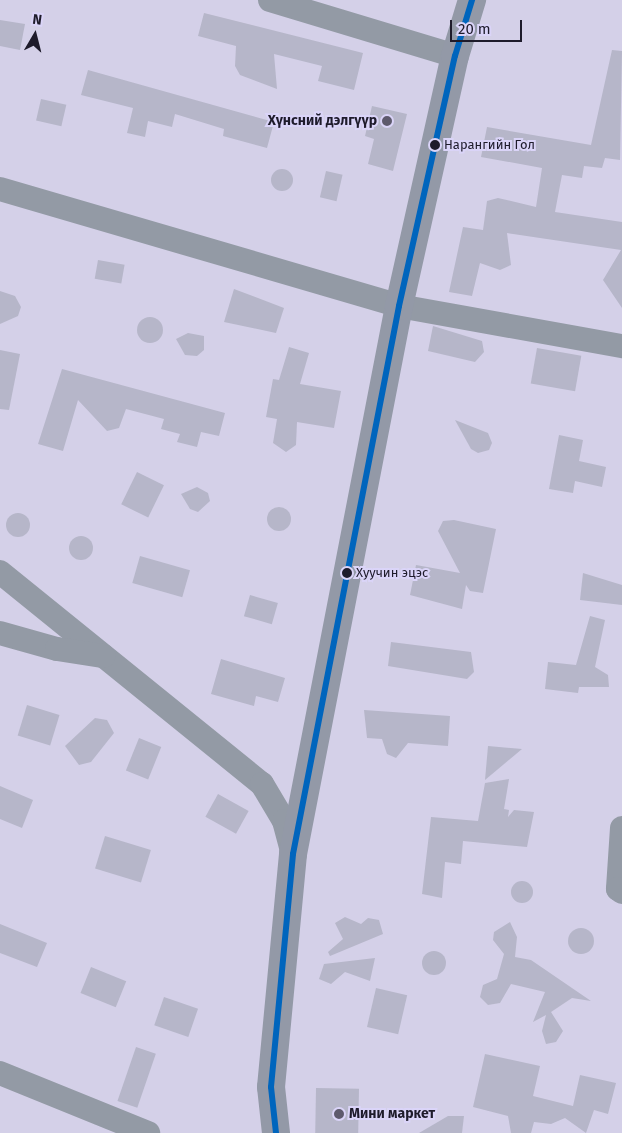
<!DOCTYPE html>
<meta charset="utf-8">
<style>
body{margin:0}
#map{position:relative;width:622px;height:1133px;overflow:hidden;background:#d4d0e8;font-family:"Fira Sans",sans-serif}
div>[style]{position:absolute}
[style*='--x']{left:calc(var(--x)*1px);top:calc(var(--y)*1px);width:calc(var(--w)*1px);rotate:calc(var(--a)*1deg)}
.building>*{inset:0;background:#b6b6c9;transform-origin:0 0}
.round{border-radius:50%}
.street>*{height:24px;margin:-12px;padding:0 12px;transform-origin:12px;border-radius:12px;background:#939aa5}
.secondary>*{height:28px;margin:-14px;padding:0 14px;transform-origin:14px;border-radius:14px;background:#9399a7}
.bus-1>*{height:6px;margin:-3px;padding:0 3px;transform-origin:3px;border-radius:3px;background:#0065bd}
.dots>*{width:14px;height:14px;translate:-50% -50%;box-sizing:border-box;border:2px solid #dad4f8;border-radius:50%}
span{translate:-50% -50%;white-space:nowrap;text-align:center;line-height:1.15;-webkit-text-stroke:4px #dad4f8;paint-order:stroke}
.bus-label{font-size:13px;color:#1e1b2b}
.left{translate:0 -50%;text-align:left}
.poi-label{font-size:14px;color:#1e1b2b;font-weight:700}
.right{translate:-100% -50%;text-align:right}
.north{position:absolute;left:10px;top:10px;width:50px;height:50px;-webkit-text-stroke:4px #dad4f8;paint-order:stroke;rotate:8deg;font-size:14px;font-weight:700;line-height:20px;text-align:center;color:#1e1b2b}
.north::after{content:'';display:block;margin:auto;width:18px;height:22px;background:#1e1b2b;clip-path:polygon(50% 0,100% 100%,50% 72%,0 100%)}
.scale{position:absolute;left:450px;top:20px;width:72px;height:22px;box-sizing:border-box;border:2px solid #1e1b2b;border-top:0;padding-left:6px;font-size:15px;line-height:18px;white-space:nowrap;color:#1e1b2b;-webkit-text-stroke:4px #dad4f8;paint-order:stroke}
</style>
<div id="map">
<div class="building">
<div style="clip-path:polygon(204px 13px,363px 53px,354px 90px,318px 81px,322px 66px,274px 54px,277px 89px,240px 75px,235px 66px,236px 46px,198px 36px)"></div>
<div style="clip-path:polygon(0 20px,25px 24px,20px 50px,0 46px)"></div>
<div style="clip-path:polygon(612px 50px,622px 51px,620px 160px,605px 158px,602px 168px,584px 166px,582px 178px,562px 175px,555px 212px,622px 222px,622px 308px,603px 280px,621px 250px,507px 233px,511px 265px,500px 270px,480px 263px,472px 296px,449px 292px,463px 227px,483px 230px,487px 201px,498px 198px,536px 207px,542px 168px,481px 157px,487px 127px,591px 145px)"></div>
<div style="clip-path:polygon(88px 70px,274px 122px,267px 148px,223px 136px,224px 129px,175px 114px,172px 127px,148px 121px,145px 137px,127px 133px,133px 108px,81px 95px)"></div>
<div style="left:41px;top:99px;width:26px;height:22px;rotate:13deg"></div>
<div style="clip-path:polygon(372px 106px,407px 114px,393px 171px,368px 164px,374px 139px,365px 136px)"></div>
<div class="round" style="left:271px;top:169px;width:22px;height:22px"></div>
<div style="left:326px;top:171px;width:17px;height:27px;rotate:13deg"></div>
<div style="left:98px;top:260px;width:27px;height:19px;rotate:10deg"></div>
<div style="clip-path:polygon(234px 289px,284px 308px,276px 333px,224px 322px)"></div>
<div style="clip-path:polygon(0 291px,15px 296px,21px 307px,18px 316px,0 324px)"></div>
<div class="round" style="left:137px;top:317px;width:26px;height:26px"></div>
<div style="clip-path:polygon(433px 326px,482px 341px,484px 352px,475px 362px,428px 351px)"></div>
<div style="clip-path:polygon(188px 333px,204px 336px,204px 350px,197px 356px,185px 355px,176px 339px)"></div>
<div style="clip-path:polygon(289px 347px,309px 353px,300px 384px,341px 391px,334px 428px,297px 422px,296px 445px,286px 452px,273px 443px,277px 419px,266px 417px,273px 379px,279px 380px)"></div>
<div style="left:537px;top:348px;width:45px;height:36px;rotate:10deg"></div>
<div style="clip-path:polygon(0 350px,20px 354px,9px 410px,0 409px)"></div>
<div style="clip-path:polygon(62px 369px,225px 413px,219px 436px,201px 432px,197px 447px,177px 442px,180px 434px,161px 429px,164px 419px,126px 409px,119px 428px,107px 431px,78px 400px,63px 451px,38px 444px)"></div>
<div style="clip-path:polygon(455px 420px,488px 433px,492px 443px,489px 450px,478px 453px,471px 449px)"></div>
<div style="clip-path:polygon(559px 435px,583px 440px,579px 461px,606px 467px,602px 487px,575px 481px,573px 493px,549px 489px)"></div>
<div style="left:137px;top:472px;width:30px;height:36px;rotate:26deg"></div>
<div style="clip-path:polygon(197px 487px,208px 493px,210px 501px,198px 512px,190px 509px,181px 494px)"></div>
<div class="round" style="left:267px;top:507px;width:24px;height:24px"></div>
<div class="round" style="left:6px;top:513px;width:24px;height:24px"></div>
<div style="clip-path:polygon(454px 520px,496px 529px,483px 593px,470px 591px,466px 585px,462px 609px,410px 595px,416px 565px,460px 573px,438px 531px,443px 521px)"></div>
<div class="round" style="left:69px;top:536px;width:24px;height:24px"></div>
<div style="left:140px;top:556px;width:52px;height:28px;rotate:16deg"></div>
<div style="clip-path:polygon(583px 573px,622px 585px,622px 605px,580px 600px)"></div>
<div style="left:250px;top:595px;width:29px;height:22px;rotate:16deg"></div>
<div style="clip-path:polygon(590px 616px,605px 620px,595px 667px,608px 675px,609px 687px,579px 687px,578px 693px,545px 689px,548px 662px,576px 665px)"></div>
<div style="clip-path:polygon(391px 642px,471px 652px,474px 672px,467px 679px,388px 666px)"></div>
<div style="clip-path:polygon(221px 659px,285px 678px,278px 702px,256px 696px,254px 706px,211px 694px)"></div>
<div style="left:27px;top:705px;width:34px;height:32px;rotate:17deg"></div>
<div style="clip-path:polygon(364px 710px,450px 716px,448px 746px,408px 743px,396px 758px,387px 754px,382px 739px,367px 738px)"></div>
<div style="clip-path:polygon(95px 718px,107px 720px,114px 733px,91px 762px,79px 765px,65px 746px)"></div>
<div style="left:139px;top:738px;width:24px;height:35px;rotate:22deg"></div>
<div style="clip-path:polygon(488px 746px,522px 749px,485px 780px)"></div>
<div style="clip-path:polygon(509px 779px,504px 809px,509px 810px,508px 817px,514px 810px,534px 812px,527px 847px,463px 841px,461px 864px,445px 862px,442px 898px,422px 894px,431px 817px,478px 821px,485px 783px)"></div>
<div style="clip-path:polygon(0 786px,33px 800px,22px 828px,0 819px)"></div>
<div style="left:218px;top:794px;width:35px;height:26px;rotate:29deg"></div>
<div style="left:105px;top:836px;width:48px;height:34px;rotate:17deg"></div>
<div class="round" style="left:511px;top:881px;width:22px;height:22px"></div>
<div style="clip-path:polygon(345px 917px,361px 924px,368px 918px,379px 920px,383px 934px,330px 956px,328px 952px,343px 939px,335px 923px)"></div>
<div style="clip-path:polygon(510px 922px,517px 937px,515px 957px,531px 960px,591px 1001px,572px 998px,551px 1012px,563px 1031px,556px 1042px,546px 1044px,542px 1031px,546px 1015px,533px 1022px,545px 992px,511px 984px,500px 1003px,488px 1005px,480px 997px,483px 985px,497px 979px,504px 954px,493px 940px,494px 932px)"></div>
<div style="clip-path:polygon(0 924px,47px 943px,37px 967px,0 953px)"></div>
<div class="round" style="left:568px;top:928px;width:26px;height:26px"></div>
<div class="round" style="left:422px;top:951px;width:24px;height:24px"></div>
<div style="clip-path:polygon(375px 958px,370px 981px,345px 972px,331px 984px,319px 979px,324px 964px)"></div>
<div style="left:91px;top:967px;width:38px;height:28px;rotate:22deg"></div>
<div style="left:376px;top:988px;width:32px;height:40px;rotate:13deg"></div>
<div style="left:164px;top:997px;width:36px;height:30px;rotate:19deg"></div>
<div style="left:136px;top:1047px;width:21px;height:57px;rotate:19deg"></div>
<div style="clip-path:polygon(485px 1054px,540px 1066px,533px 1096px,573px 1106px,580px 1075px,616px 1083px,608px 1114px,594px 1110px,586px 1133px,565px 1118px,551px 1124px,534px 1122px,531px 1133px,511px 1133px,508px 1116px,473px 1107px)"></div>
<div style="left:316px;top:1088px;width:43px;height:45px;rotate:1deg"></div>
<div style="clip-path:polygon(448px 1116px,464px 1116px,462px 1133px,419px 1133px)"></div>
</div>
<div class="street">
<div style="--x:270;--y:0;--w:193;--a:16.8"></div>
<div style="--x:0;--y:189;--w:416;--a:16.3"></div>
<div style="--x:399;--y:306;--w:227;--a:10.2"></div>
<div style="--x:0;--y:572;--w:337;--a:39"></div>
<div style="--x:262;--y:784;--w:43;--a:59.3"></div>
<div style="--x:284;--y:821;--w:34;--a:75"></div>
<div style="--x:0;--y:633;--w:59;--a:15.7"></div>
<div style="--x:57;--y:649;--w:47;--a:8.7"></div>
<div style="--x:622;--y:828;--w:61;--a:93.8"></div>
<div style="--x:618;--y:889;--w:5;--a:37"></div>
<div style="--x:0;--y:1073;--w:160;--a:22.1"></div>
</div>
<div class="secondary">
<div style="--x:276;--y:1133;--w:46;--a:-96.2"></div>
<div style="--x:271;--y:1087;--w:234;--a:-84.6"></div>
<div style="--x:293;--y:854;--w:558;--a:-79.05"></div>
<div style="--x:399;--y:306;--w:256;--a:-77.4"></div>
<div style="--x:455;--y:56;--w:59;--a:-73.1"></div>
</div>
<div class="bus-1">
<div style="--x:276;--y:1133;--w:46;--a:-96.2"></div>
<div style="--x:271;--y:1087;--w:234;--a:-84.6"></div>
<div style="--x:293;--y:854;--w:558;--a:-79.05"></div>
<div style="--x:399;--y:306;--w:256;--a:-77.4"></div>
<div style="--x:455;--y:56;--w:59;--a:-73.1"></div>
</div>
<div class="dots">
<div style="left:387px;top:121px;background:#5e5a6d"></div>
<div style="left:435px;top:145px;background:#1e1b2b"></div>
<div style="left:347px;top:573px;background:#1e1b2b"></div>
<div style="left:339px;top:1114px;background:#5e5a6d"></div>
</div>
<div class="bus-label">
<span class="left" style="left:444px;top:145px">Нарангийн Гол</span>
<span class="left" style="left:356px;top:573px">Хуучин эцэс</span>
</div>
<div class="poi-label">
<span class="right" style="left:377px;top:121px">Хүнсний дэлгүүр</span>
<span class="left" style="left:349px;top:1114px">Мини маркет</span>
</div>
<div class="north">N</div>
<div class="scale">20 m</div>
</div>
